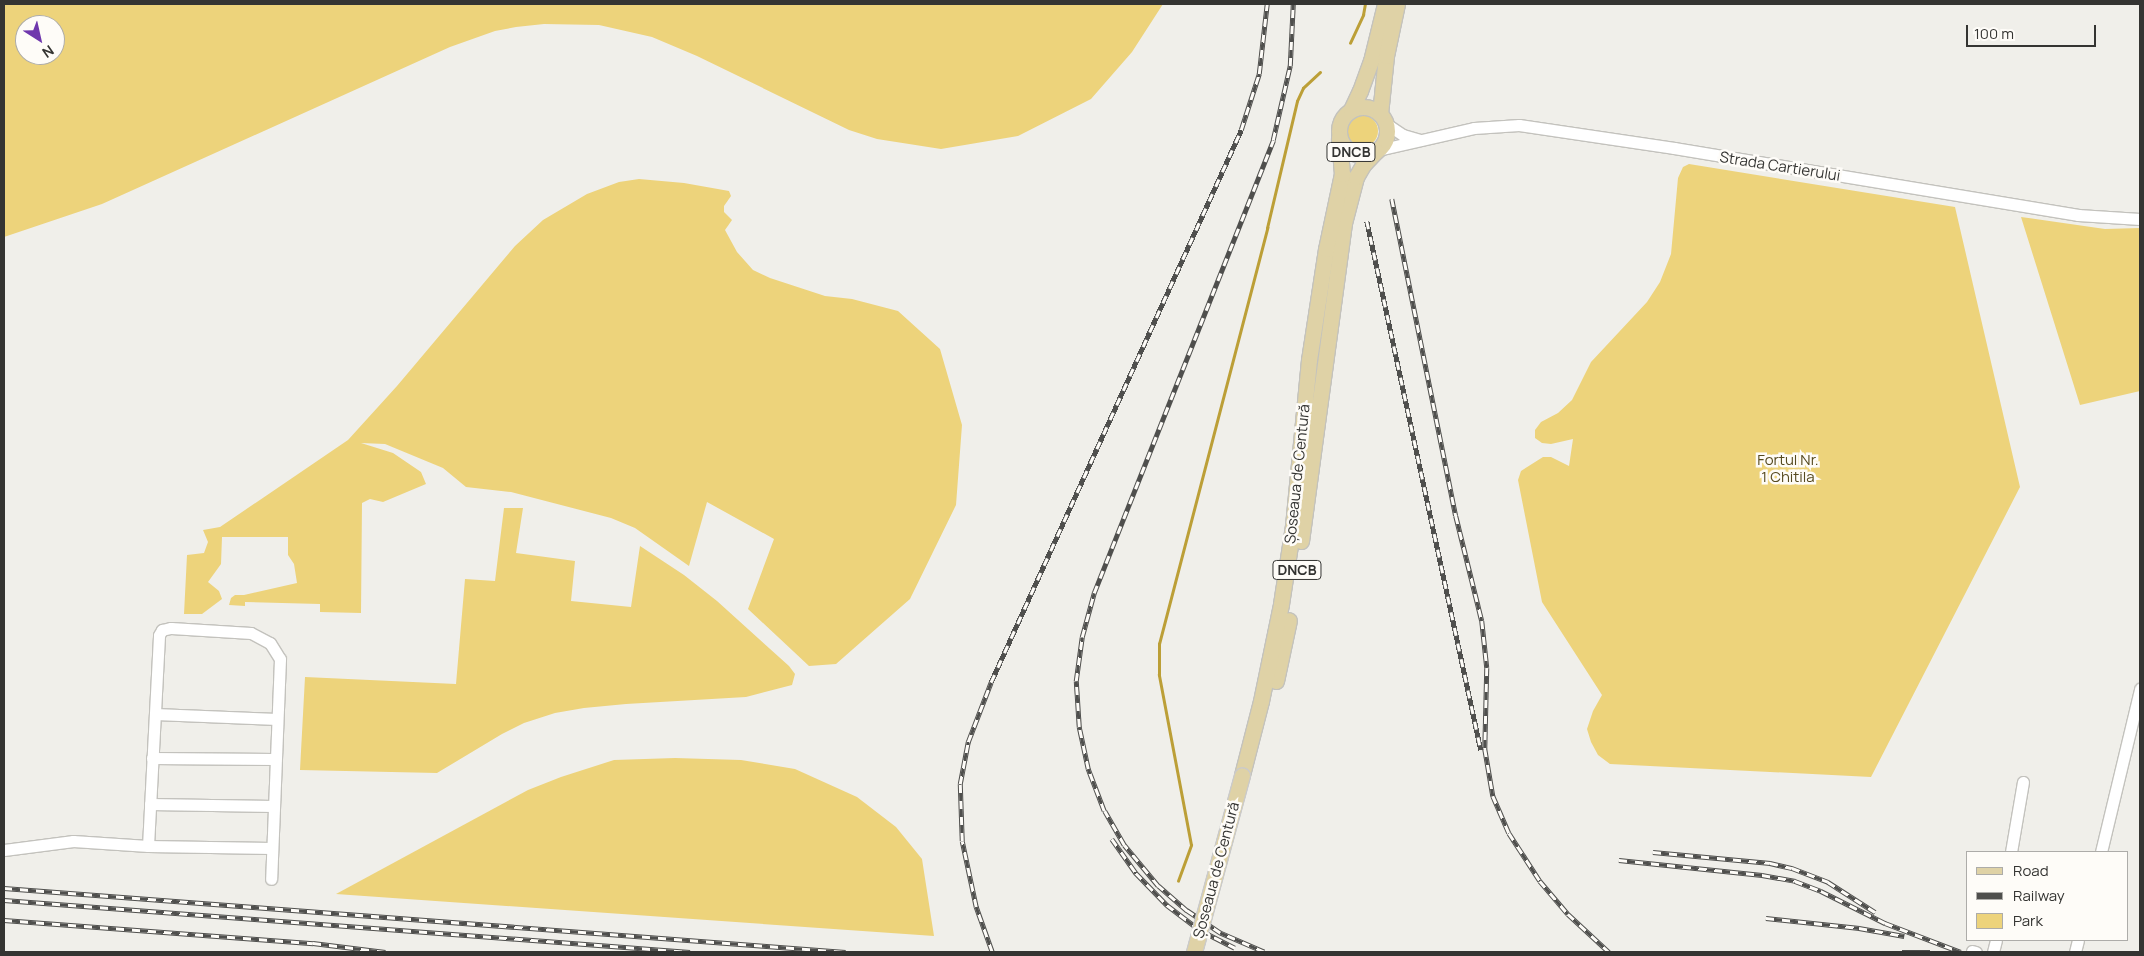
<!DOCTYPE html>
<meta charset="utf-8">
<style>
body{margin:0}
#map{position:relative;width:2144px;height:956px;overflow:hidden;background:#f0efea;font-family:Manrope,sans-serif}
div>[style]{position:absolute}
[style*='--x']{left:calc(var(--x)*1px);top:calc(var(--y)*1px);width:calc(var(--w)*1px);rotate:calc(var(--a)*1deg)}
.green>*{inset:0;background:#edd37b}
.round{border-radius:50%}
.stream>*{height:2.5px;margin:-1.25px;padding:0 1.25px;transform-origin:1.25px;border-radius:1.25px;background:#bc9f37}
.roads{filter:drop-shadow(1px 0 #c3c2bd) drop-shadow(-1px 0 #c3c2bd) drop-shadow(0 1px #c3c2bd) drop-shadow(0 -1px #c3c2bd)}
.minor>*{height:11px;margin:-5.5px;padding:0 5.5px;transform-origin:5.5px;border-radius:5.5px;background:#fff}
.major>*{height:15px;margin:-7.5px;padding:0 7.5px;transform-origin:7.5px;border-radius:7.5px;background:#dfd2a6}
.major>.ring{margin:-7.5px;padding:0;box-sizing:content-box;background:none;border:15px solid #dfd2a6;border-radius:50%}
.rail>*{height:4.5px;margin-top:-2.25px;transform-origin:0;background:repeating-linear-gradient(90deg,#fefcf8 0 8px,#4f4f4d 0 16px);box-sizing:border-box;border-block:1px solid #4f4f4d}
.bridges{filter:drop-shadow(1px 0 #cacaca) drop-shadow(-1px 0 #cacaca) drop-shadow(0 1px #cacaca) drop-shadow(0 -1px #cacaca)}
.major-bridge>*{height:15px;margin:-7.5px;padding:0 7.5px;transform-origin:7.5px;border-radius:7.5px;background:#dfd2a6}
span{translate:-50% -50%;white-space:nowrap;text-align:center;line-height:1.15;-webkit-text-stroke:5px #fefcf8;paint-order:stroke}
.shield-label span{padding:1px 4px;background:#fefcf8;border:1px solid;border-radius:4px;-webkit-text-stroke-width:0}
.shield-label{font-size:14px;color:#343432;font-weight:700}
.street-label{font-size:15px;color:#343432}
.park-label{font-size:15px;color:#564a20}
.frame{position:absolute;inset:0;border:5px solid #343432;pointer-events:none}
.legend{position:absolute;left:1966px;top:851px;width:162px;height:90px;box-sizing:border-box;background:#fefcf8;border:1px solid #adaca9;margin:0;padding:6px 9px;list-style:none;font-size:15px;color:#343432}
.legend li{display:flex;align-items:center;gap:10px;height:25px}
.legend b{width:25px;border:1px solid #adaca9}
.north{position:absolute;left:15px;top:15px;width:50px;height:50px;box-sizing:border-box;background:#fefcf8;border:1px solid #adaca9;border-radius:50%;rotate:145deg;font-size:14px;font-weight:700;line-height:20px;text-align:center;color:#343432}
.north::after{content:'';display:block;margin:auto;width:18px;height:22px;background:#6f37ad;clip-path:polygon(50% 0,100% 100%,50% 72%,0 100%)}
.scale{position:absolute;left:1966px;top:25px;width:130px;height:22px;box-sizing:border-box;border:2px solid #343432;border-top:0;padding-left:6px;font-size:15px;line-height:18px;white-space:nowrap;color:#343432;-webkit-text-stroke:4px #fefcf8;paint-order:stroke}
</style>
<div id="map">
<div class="green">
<div style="clip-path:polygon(evenodd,4px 4px,1163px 4px,1132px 52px,1091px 99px,1018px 136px,941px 149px,877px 139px,849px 130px,697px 56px,652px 37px,599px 25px,544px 24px,516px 27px,495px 31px,450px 47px,102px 204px,4px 237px,4px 4px,25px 25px,55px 25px,55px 55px,25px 55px,25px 25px)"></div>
<div class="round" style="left:1346px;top:115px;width:32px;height:32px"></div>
<div style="clip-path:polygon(1689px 164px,1955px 207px,2020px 487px,1871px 777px,1610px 764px,1598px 755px,1591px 742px,1587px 729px,1593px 711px,1602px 695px,1542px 602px,1518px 480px,1521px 471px,1543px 457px,1551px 457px,1569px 466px,1573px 439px,1551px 444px,1542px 443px,1535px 438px,1535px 430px,1541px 422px,1558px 413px,1572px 400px,1591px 362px,1647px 302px,1660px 282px,1671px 254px,1678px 178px,1683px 167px)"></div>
<div style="clip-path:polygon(639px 179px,684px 183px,729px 191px,731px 196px,724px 206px,724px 212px,732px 220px,725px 230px,737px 252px,753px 270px,770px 278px,825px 296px,852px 299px,898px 311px,940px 349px,962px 425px,956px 505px,910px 599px,836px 664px,809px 666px,748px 609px,774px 539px,707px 502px,689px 566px,635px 528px,611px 518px,511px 492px,466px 487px,443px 468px,385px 444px,361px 443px,393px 453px,421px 472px,426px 484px,383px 502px,370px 499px,362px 503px,361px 613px,320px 612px,320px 604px,245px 602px,245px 606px,229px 605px,231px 598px,235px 595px,244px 595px,297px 583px,294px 564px,288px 555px,288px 537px,222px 537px,221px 564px,208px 582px,219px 591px,222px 599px,202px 614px,184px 614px,187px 555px,204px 553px,208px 542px,203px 530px,220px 527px,348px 440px,397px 386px,515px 246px,543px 220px,587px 194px,619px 182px)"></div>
<div style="clip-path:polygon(2021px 217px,2105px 229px,2140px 228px,2140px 391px,2080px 405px)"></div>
<div style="clip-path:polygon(504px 508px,523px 508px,516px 553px,575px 561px,571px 601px,631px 607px,640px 546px,684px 575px,717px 601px,789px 666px,795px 674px,792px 685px,746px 697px,626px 704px,584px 708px,555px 713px,524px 723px,502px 734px,437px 773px,300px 770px,305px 677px,456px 684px,465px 579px,495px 581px)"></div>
<div style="clip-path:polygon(675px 758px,741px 760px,795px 769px,857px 797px,896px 827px,922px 859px,934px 936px,336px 894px,528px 790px,561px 777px,614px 760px)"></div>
</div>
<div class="stream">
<div style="--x:1350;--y:43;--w:31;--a:-65"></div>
<div style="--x:1363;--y:15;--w:11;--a:-80"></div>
<div style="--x:1178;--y:881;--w:38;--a:-70"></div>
<div style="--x:1191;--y:845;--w:173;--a:-100.7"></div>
<div style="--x:1159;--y:675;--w:31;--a:-90"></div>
<div style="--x:1159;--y:644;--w:430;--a:-75.4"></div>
<div style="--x:1267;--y:228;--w:130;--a:-76.7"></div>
<div style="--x:1297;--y:101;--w:14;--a:-65"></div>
<div style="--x:1303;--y:88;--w:23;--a:-43"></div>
</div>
<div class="roads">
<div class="minor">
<div style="--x:1385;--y:123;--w:22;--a:34"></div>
<div style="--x:1403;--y:135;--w:18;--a:16"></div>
<div style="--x:1378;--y:150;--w:98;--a:-12.9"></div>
<div style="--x:1474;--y:128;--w:45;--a:-3.8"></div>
<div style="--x:1519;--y:125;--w:157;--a:8.4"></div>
<div style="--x:1674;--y:148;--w:410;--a:9.4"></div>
<div style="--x:2078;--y:215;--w:62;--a:3.7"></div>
<div style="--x:155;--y:714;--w:122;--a:2.3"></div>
<div style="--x:152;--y:758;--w:122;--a:0.5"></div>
<div style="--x:150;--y:804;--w:123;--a:0.9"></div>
<div style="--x:148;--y:846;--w:211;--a:-87"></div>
<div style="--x:159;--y:635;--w:6;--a:-59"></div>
<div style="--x:162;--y:630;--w:9;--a:-13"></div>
<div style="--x:171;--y:628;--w:80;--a:3.6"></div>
<div style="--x:251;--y:633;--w:21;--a:28"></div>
<div style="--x:270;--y:643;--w:19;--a:58"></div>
<div style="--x:280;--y:659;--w:220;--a:92.3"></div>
<div style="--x:4;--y:850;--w:70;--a:-7.4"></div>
<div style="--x:73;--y:841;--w:75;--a:3.8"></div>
<div style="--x:148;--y:846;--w:123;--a:0.9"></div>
<div style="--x:2011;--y:852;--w:71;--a:-80.3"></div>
<div style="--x:2101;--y:852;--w:168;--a:-76.5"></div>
<div style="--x:1972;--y:951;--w:4;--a:14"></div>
<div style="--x:1993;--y:952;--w:12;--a:-76"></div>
<div style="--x:2075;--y:952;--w:12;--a:-76"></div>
</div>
<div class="major">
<div class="ring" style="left:1339px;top:107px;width:33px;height:33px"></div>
<div style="--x:1351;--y:110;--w:21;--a:-65"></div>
<div style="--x:1360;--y:91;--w:32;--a:-70"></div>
<div style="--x:1371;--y:61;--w:59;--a:-76.2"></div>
<div style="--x:1380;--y:114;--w:58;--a:-84.1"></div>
<div style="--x:1386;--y:56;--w:53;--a:-78.1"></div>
<div style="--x:1301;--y:541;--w:321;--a:-82.3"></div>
<div style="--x:1344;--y:223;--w:48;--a:-75.4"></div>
<div style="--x:1356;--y:177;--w:14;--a:-60"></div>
<div style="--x:1363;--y:165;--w:19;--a:-47"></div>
<div style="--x:1276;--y:681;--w:62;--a:-78"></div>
<div style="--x:1242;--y:775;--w:76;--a:-75.6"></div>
<div style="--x:1261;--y:701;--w:99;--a:-78.3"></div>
<div style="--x:1281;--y:604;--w:79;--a:-81.3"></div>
<div style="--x:1293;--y:526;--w:167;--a:-84.5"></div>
<div style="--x:1309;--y:360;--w:112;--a:-81.3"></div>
<div style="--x:1326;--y:249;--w:77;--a:-78"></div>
<div style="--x:1342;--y:174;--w:36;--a:-95"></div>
</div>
</div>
<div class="rail">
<div style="--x:1392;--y:199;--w:323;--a:78.6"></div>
<div style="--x:1456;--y:516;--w:108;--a:76.1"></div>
<div style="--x:1482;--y:621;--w:47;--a:83.9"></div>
<div style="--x:1487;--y:668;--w:81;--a:91.4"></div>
<div style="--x:1485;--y:749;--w:48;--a:80.3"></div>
<div style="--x:1493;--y:796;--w:40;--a:66.6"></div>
<div style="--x:1509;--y:833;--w:57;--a:57.1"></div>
<div style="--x:1540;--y:881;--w:43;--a:49.7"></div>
<div style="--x:1568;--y:914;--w:56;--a:42.8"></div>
<div style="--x:1367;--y:221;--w:541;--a:77.84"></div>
<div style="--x:1112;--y:839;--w:42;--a:54.8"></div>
<div style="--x:1136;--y:873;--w:45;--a:45.9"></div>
<div style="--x:1167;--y:905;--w:41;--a:37.1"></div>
<div style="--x:1200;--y:930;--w:39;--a:27"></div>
<div style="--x:1653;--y:852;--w:118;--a:5.4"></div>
<div style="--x:1770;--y:863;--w:23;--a:13"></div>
<div style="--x:1792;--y:868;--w:39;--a:21"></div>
<div style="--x:1828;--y:882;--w:56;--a:32.6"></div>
<div style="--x:1619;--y:860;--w:144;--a:6"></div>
<div style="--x:1762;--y:875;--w:34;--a:10"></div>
<div style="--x:1795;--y:881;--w:28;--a:21"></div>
<div style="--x:1821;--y:891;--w:72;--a:26.6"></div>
<div style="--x:1885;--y:923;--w:81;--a:20.9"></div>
<div style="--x:4;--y:888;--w:844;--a:4.35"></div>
<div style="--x:4;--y:900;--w:688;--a:4.33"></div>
<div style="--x:1766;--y:918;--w:94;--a:6.1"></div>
<div style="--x:1859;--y:928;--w:46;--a:10.1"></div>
<div style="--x:4;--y:920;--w:310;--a:4.3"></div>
<div style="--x:313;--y:943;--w:73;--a:7.1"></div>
<div style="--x:992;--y:952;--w:48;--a:-109.6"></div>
<div style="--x:976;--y:907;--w:67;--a:-102"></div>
<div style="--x:962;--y:841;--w:57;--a:-92"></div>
<div style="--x:960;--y:784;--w:43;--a:-79.2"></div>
<div style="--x:968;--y:742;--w:64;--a:-69"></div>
<div style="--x:991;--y:682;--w:606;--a:-65.63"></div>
<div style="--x:1241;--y:130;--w:59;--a:-72.2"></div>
<div style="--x:1259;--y:74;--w:70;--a:-83.5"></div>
<div style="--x:1264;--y:952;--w:48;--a:-156.6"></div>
<div style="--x:1220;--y:933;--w:40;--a:-146"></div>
<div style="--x:1187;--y:911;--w:38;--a:-139"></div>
<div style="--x:1158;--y:886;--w:53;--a:-129.7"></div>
<div style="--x:1124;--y:845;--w:39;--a:-120"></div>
<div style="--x:1104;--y:811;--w:45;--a:-110.9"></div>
<div style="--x:1088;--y:769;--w:43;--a:-102.1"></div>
<div style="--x:1079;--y:727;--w:46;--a:-93.7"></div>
<div style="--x:1076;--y:681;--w:44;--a:-82.2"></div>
<div style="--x:1082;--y:637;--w:46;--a:-74.7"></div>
<div style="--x:1094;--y:593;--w:487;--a:-68.4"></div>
<div style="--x:1273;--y:140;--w:76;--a:-77.1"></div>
<div style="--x:1290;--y:66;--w:62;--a:-87.2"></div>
<div style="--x:1902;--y:952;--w:28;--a:0"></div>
</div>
<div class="bridges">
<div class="major-bridge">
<div style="--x:1194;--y:952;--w:183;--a:-74.8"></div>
</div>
</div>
<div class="shield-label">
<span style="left:1351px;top:152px">DNCB</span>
<span style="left:1297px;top:570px">DNCB</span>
</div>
<div class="street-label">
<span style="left:1780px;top:166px;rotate:9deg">Strada Cartierului</span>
<span style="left:1297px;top:474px;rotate:-84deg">Șoseaua de Centură</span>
<span style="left:1216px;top:870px;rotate:-75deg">Șoseaua de Centură</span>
</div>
<div class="park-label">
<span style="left:1788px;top:468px">Fortul Nr.<br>1 Chitila</span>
</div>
<div class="frame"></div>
<ul class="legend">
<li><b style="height:6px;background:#dfd2a6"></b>Road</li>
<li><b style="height:6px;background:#4f4f4d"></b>Railway</li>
<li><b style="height:14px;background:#edd37b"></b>Park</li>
</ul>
<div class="north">N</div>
<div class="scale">100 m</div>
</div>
